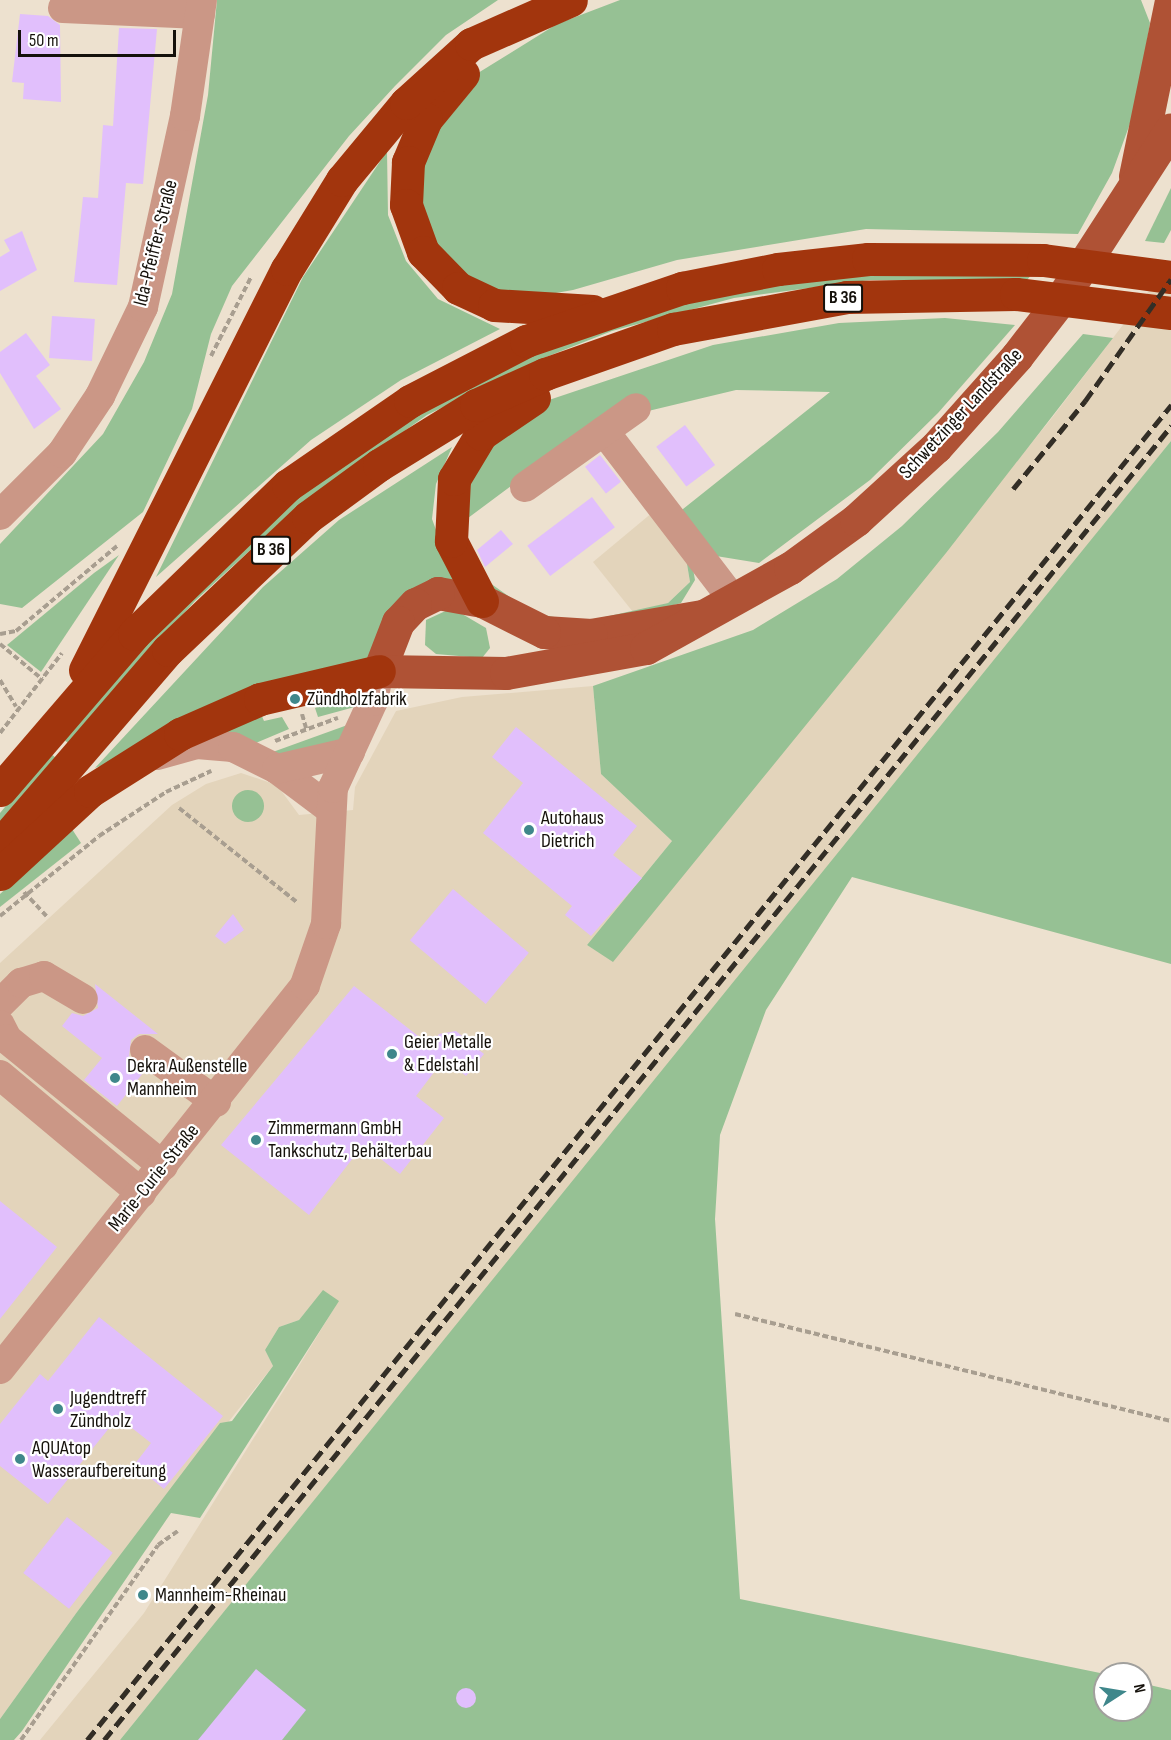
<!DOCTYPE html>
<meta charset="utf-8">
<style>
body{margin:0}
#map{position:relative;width:1171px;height:1740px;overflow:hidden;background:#ede1cf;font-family:"Sofia Sans Condensed",sans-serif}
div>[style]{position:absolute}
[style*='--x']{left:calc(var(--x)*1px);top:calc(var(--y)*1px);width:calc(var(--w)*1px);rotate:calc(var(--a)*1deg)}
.built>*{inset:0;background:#e3d4bb}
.green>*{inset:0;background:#96c194}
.round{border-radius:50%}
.building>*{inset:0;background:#e1bffc;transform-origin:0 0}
.path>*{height:4px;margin-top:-2px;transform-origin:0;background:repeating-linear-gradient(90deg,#a89e90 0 6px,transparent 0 9px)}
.minor>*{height:30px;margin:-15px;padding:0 15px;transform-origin:15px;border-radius:15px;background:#cb9786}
.major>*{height:33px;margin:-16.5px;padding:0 16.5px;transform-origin:16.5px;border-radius:16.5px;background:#af5235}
.highway>*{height:33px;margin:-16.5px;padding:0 16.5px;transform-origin:16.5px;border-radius:16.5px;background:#a2350d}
.rail>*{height:4.5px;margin-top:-2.25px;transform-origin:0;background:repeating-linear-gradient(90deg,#332e26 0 12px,transparent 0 18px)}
.dots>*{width:16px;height:16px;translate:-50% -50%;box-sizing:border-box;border:3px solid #fff;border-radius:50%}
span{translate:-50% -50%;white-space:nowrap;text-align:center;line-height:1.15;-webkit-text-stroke:4.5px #fff;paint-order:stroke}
.shield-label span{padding:2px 4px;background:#fff;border:2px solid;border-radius:4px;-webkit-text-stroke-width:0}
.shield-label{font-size:18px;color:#15110b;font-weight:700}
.street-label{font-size:20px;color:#15110b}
.poi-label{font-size:20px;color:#15110b}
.left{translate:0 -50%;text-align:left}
.north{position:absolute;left:1093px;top:1662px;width:60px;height:60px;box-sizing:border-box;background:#fff;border:2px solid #a1a09d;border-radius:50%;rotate:78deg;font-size:16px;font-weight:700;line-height:24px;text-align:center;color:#15110b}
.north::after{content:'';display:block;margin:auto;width:21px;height:27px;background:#3f878b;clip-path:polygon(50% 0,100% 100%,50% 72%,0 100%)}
.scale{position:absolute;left:18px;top:30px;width:158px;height:27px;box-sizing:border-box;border:3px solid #15110b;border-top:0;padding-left:8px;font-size:18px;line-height:21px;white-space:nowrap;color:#15110b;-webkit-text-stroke:4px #fff;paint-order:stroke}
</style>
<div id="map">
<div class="built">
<div style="clip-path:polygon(1171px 262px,1171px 441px,920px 754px,120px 1740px,40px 1740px,144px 1613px,294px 1374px,338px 1302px,323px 1291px,299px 1320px,279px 1327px,265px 1350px,273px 1366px,77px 1612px,0 1719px,0 963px,172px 805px,206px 784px,241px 773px,277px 785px,299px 815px,353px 810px,355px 787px,396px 711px,462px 697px,593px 686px,601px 774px,672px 841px,587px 945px,613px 961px,1051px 419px)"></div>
<div style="clip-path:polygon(653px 512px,686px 558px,690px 582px,668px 603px,633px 612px,593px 562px)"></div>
</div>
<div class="green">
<div style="clip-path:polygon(217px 0,498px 0,446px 35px,395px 86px,349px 136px,232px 286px,211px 334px,192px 409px,143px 512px,22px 608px,0 604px,0 544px,103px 434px,144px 362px,172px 294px,208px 95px)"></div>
<div style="clip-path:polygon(620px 0,1141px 0,1150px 23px,1136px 107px,1112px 173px,1078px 234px,866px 229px,677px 260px,573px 290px,527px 298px,488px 296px,430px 249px,416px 162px,478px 73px,557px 24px)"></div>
<div style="clip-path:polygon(387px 151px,388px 215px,406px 261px,438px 299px,500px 329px,401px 380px,311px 440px,156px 577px,303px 277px)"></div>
<div style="clip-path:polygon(1171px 188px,1171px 230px,1164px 243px,1145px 241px)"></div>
<div style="clip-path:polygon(848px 273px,1032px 274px,1027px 280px,870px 280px,734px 298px,612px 331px,541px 359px,427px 415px,297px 507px,195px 601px,68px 743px,62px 738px,133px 655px,271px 518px,380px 436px,518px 360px,682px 302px)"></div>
<div style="clip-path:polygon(945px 318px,1015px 325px,938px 413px,870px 480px,759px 563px,716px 556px,678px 513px,830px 392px,736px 390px,644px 412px,629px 398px,464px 521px,470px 552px,483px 578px,532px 613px,582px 622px,668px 603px,690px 582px,686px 558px,692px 563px,695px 580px,681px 603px,604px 625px,566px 628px,515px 613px,489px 593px,468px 563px,458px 517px,469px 468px,500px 428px,537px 404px,713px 345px,839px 323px)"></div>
<div style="clip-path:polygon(1083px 334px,1113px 338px,946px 553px,613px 962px,587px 945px,672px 841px,601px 774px,593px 686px,753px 630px,837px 579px,902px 526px,998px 432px)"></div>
<div style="clip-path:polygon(1171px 441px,1171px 964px,852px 877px,766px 1010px,720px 1135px,715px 1219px,740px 1599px,1105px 1674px,1105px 1710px,1141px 1710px,1141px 1683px,1171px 1690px,1171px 1740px,120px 1740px)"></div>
<div style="clip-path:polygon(452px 447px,436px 484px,432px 519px,457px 587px,374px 664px,95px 768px,263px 587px,339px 520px)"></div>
<div style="clip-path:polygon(119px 555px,41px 672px,7px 645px,94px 573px)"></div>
<div style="clip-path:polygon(452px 608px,486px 628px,490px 648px,482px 658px,436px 654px,425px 645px,426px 620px)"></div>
<div style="clip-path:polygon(366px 680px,362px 705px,318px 717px,315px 708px,333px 702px,331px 693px)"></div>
<div style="clip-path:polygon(261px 714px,264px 721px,282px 717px,289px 729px,251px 745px,208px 729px)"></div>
<div style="clip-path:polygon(353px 723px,344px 741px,291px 757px,270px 753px)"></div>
<div style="clip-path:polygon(50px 753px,56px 758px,0 827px,0 813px)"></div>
<div class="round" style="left:232px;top:790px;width:32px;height:32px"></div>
<div style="clip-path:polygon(72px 829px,81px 843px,0 907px,0 894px)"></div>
<div style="clip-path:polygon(323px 1290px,339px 1301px,200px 1518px,171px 1513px,22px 1731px,14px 1740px,0 1740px,0 1719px,77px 1612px,220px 1423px,232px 1421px,273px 1366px,265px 1350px,279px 1327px,299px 1320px)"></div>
</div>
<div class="building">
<div style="clip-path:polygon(20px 14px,48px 16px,60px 25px,61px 102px,23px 99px,24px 83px,12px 82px)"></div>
<div style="clip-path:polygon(119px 28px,157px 29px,143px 184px,126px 183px,117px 285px,74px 282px,83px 197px,98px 198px,103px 125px,113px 126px)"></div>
<div style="clip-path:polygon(22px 231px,37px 270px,0 291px,0 257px,10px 251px,4px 240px)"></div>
<div style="left:52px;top:316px;width:43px;height:42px;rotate:4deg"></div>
<div style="clip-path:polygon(26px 333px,50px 365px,36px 376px,61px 409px,34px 429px,0 373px,0 352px)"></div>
<div style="left:685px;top:425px;width:50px;height:36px;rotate:53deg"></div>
<div style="left:600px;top:455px;width:34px;height:19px;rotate:52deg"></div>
<div style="left:592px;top:497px;width:38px;height:81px;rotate:53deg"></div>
<div style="clip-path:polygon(501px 530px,513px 544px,485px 567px,477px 550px)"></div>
<div style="clip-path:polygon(516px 727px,637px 826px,613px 855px,642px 878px,591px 936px,565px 915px,572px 906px,483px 833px,523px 783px,492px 757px)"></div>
<div style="left:453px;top:889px;width:99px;height:67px;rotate:40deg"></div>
<div style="clip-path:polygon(233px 914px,244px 930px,225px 944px,215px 936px)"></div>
<div style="clip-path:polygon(95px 984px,158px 1034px,139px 1034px,131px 1040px,129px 1056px,143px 1073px,117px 1106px,84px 1080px,102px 1058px,62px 1026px,72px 1013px,83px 1016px,98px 1008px)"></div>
<div style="clip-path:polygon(354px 986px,431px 1046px,439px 1034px,456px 1031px,484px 1054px,466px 1076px,444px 1059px,416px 1096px,444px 1118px,400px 1174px,363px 1145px,309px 1215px,221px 1145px)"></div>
<div style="clip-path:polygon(0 1201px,57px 1247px,0 1319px)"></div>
<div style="clip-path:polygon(99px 1317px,223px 1416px,164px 1489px,134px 1465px,151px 1443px,118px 1417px,48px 1504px,0 1466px,0 1424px,40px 1374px,48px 1381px)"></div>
<div style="left:67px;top:1517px;width:58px;height:71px;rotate:38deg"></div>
<div style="clip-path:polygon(256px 1669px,306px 1710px,282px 1740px,198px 1740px)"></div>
<div class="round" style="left:456px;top:1688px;width:20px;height:20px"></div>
</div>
<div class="path">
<div style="--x:211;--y:356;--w:89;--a:-63.1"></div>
<div style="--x:0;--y:634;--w:16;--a:-11"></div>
<div style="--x:16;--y:631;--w:132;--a:-40.1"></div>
<div style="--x:0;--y:644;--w:55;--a:39.8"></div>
<div style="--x:0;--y:680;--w:31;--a:59"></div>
<div style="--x:302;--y:714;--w:15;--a:74"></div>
<div style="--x:0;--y:733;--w:101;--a:-52.2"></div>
<div style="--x:275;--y:741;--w:67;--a:-20.1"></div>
<div style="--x:179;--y:808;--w:152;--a:38.6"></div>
<div style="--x:24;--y:892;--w:33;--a:47"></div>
<div style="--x:0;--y:916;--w:127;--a:-38.9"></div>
<div style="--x:99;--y:836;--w:80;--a:-33.3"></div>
<div style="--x:166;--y:792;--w:50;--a:-25"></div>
<div style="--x:735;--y:1314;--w:449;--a:13.8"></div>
<div style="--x:21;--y:1740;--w:238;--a:-54.9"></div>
<div style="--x:158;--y:1545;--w:24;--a:-35"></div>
</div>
<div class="minor">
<div style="--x:63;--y:8;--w:137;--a:2.5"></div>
<div style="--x:604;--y:431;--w:214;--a:52.6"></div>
<div style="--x:525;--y:487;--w:136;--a:-35.4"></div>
<div style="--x:0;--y:515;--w:88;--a:-45"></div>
<div style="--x:62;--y:453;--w:69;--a:-56.3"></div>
<div style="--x:100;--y:396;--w:99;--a:-64.2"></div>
<div style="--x:143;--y:307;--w:196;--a:-77.6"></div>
<div style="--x:185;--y:116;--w:117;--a:-81.7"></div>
<div style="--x:157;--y:755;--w:41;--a:-15.4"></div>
<div style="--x:197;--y:744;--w:36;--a:5"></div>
<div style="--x:233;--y:747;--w:49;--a:26.6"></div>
<div style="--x:277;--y:769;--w:65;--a:36.9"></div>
<div style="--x:277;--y:769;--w:75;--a:-13.1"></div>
<div style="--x:0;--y:1004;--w:30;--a:-45"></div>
<div style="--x:21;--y:983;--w:24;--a:-17"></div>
<div style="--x:44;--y:976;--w:45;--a:30.5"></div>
<div style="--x:0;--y:1025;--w:16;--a:63"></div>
<div style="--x:7;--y:1039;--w:201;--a:39.1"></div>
<div style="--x:145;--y:1050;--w:88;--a:36.2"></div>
<div style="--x:0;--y:1075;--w:184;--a:39.9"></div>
<div style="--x:0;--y:1369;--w:490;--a:-51.5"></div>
<div style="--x:305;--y:985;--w:65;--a:-71"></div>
<div style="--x:326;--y:924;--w:136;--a:-87.1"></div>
<div style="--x:333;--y:788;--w:96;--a:-65.3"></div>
<div style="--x:373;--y:701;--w:31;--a:-79"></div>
</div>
<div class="major">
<div style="--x:1135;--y:176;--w:180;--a:-78.4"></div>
<div style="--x:702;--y:616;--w:113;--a:170.3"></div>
<div style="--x:591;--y:635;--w:47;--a:-176.3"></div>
<div style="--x:544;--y:632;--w:69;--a:-153.4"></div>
<div style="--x:482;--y:601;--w:45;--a:-169.7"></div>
<div style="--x:438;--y:593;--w:25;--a:154"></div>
<div style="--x:415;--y:604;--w:25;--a:133"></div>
<div style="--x:398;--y:622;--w:53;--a:111.2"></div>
<div style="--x:379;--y:671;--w:127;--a:0.9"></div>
<div style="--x:506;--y:673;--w:142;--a:-10.1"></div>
<div style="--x:646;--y:648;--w:165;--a:-29.1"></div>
<div style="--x:790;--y:568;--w:82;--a:-36"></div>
<div style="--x:856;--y:520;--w:108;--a:-42.4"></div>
<div style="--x:936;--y:447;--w:122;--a:-48.3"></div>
<div style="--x:1017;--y:356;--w:72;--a:-52.3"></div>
<div style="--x:1061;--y:299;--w:202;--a:-57.1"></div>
</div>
<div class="highway">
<div style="--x:463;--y:74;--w:58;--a:129.4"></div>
<div style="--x:426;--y:119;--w:47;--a:112.7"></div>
<div style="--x:408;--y:162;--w:43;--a:92.7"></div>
<div style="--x:406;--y:205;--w:50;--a:70.1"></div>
<div style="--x:423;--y:252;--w:50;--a:45.8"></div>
<div style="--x:458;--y:288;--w:40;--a:25"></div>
<div style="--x:494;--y:305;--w:99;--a:3.5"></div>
<div style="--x:482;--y:601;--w:68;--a:-117.3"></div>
<div style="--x:451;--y:541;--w:62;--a:-87.2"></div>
<div style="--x:454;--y:479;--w:52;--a:-59"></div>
<div style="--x:481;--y:434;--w:64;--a:-34.2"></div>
<div style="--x:85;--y:670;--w:449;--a:-63.3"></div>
<div style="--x:287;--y:269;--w:105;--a:-58.3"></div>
<div style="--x:342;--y:180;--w:100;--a:-50.3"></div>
<div style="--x:406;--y:103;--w:88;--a:-42.2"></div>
<div style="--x:471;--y:44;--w:109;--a:-23.7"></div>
<div style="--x:0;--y:790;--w:206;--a:-49.3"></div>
<div style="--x:134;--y:634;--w:214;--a:-44.1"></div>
<div style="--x:288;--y:485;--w:148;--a:-34.5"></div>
<div style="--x:410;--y:401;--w:131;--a:-27.3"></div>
<div style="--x:526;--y:341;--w:165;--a:-18.8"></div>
<div style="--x:682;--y:288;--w:98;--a:-11.2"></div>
<div style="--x:778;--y:269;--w:91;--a:-6.3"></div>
<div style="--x:868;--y:259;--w:175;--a:0.3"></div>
<div style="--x:1043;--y:260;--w:129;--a:7.6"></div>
<div style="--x:0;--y:845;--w:257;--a:-49.3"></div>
<div style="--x:168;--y:650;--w:193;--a:-43.5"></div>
<div style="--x:308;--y:517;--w:88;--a:-36.2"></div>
<div style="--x:379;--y:465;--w:114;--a:-31.7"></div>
<div style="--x:476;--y:405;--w:76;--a:-24.2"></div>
<div style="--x:545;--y:374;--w:136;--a:-19.4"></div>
<div style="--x:673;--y:329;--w:177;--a:-10.4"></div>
<div style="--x:847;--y:297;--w:169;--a:-1"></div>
<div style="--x:1016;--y:294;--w:156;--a:7"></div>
<div style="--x:0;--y:874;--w:122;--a:-42.7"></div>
<div style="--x:90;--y:791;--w:107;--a:-32.3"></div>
<div style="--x:180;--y:734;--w:87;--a:-23.6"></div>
<div style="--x:260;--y:699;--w:122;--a:-13.2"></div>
</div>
<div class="rail">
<div style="--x:1013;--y:489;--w:114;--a:-50.7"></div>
<div style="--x:1085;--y:401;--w:149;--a:-54.8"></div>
<div style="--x:87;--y:1740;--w:1720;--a:-50.92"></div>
<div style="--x:104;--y:1740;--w:1693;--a:-50.92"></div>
</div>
<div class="dots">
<div style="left:295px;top:699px;background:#3f878b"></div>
<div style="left:529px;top:830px;background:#3f878b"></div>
<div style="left:392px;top:1054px;background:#3f878b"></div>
<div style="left:115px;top:1078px;background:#3f878b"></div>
<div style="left:256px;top:1140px;background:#3f878b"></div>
<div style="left:58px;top:1409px;background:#3f878b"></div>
<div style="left:20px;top:1459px;background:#3f878b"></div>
<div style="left:143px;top:1595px;background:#3f878b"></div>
</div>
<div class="shield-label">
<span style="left:843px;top:298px">B 36</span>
<span style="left:271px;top:550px">B 36</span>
</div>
<div class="street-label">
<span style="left:156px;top:243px;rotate:-76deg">Ida-Pfeiffer-Straße</span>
<span style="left:961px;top:414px;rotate:-47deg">Schwetzinger Landstraße</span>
<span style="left:154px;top:1178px;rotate:-51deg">Marie-Curie-Straße</span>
</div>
<div class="poi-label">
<span class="left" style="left:307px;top:699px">Zündholzfabrik</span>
<span class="left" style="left:541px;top:830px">Autohaus<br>Dietrich</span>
<span class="left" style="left:404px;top:1054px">Geier Metalle<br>&amp; Edelstahl</span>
<span class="left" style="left:127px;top:1078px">Dekra Außenstelle<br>Mannheim</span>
<span class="left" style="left:268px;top:1140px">Zimmermann GmbH<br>Tankschutz, Behälterbau</span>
<span class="left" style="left:70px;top:1410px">Jugendtreff<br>Zündholz</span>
<span class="left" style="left:32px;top:1460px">AQUAtop<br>Wasseraufbereitung</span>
<span class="left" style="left:155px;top:1595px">Mannheim-Rheinau</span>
</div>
<div class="north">N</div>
<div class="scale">50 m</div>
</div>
